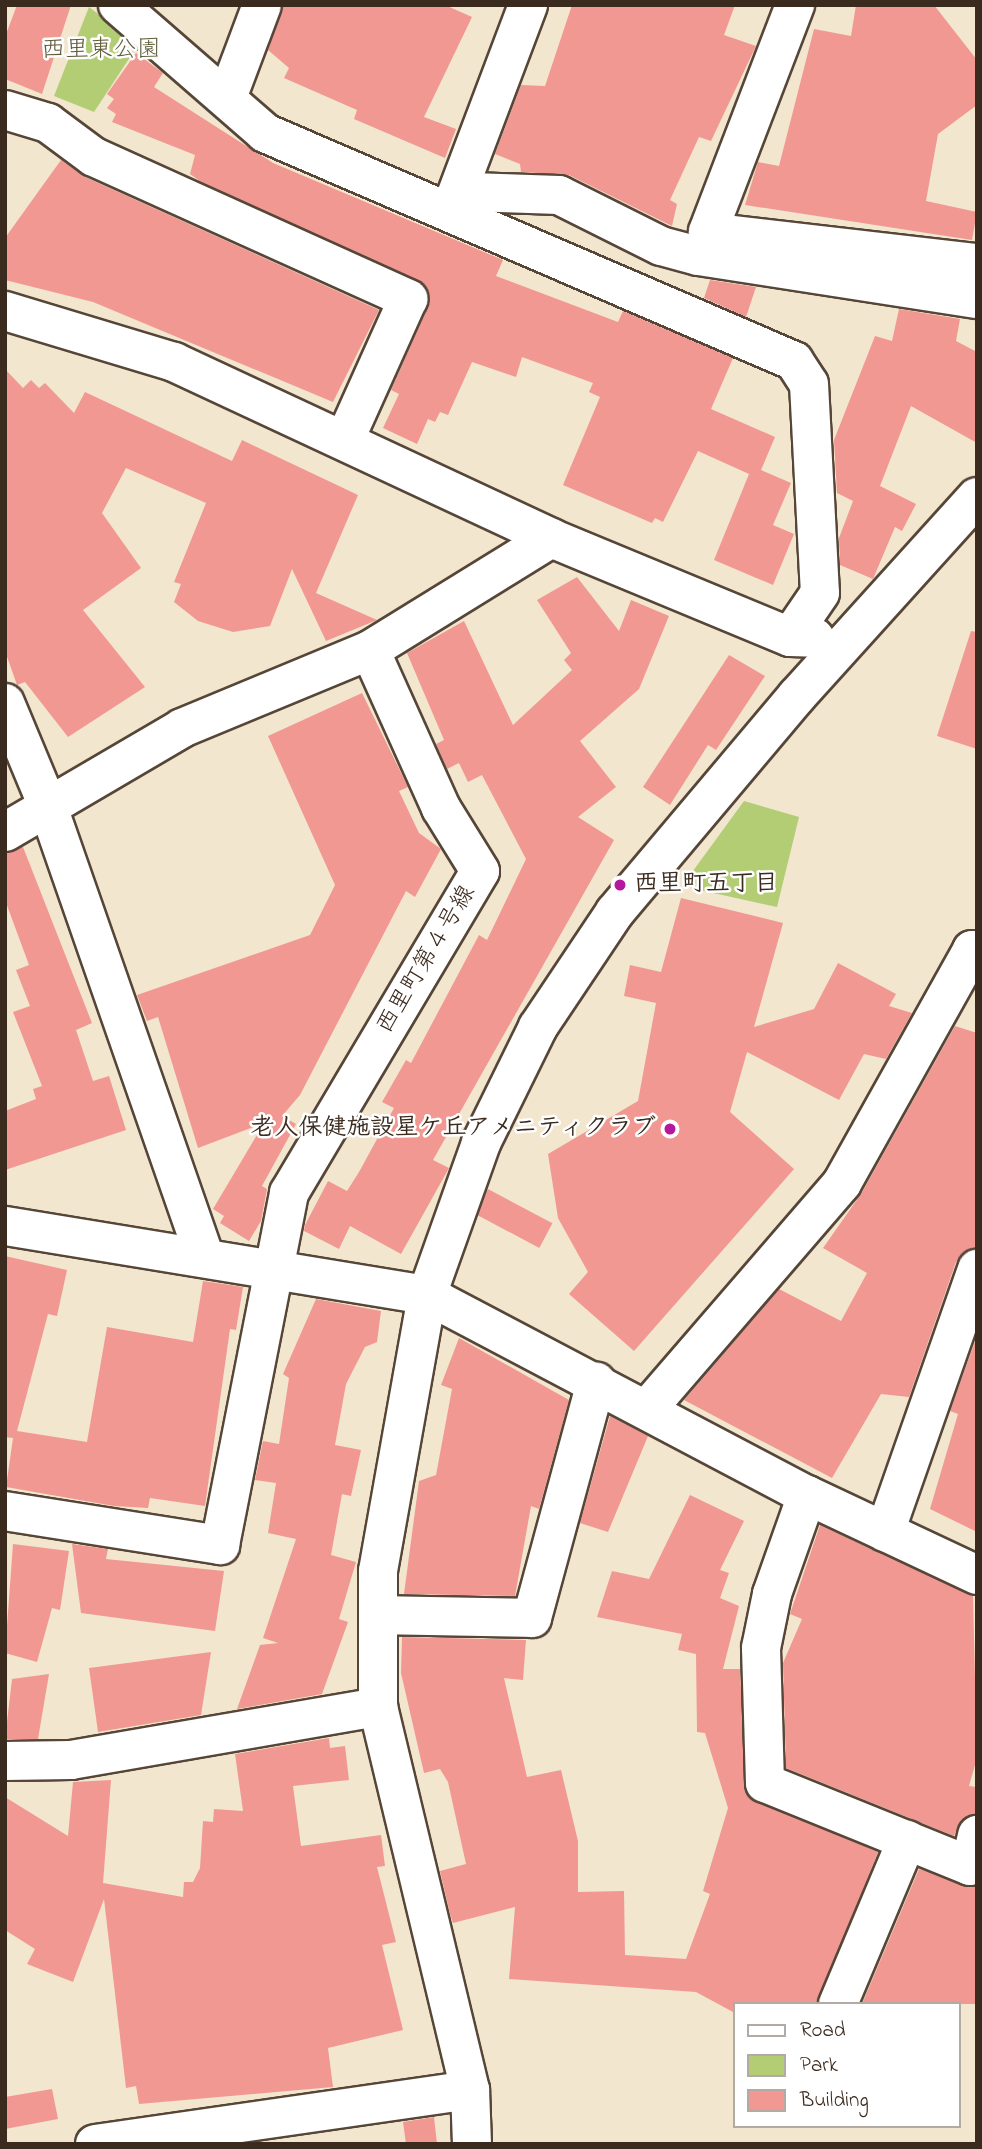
<!DOCTYPE html>
<meta charset="utf-8">
<style>
body{margin:0}
#map{position:relative;width:982px;height:2149px;overflow:hidden;background:#f2e6ce;font-family:"Indie Flower","Klee One",sans-serif}
div>[style]{position:absolute}
[style*='--x']{left:calc(var(--x)*1px);top:calc(var(--y)*1px);width:calc(var(--w)*1px);rotate:calc(var(--a)*1deg)}
.green>*{inset:0;background:#b2cd73}
.building>*{inset:0;background:#f29893;transform-origin:0 0}
.roads{filter:drop-shadow(2px 0 #564638) drop-shadow(-2px 0 #564638) drop-shadow(0 2px #564638) drop-shadow(0 -2px #564638)}
.minor>*{height:38px;margin:-19px;padding:0 19px;transform-origin:19px;border-radius:19px;background:#fff}
.dots>*{width:19px;height:19px;translate:-50% -50%;box-sizing:border-box;border:4px solid #fff;border-radius:50%}
span{translate:-50% -50%;white-space:nowrap;text-align:center;line-height:1.15;-webkit-text-stroke:5px #fff;paint-order:stroke}
.park-label{font-size:24px;color:#5f5b38}
.poi-label{font-size:24px;color:#3b2a1e;font-weight:700}
.left{translate:0 -50%;text-align:left}
.right{translate:-100% -50%;text-align:right}
.street-label{font-size:24px;color:#3b2a1e}
.frame{position:absolute;inset:0;border:7px solid #3b2a1e;pointer-events:none}
.legend{position:absolute;left:733px;top:2002px;width:228px;height:126px;box-sizing:border-box;background:#fff;border:2px solid #b1aaa5;margin:0;padding:9px 12px;list-style:none;font-size:21px;color:#3b2a1e}
.legend li{display:flex;align-items:center;gap:14px;height:35px}
.legend b{width:35px;border:2px solid #b1aaa5}
</style>
<div id="map">
<div class="green">
<div style="clip-path:polygon(89px 7px,138px 45px,94px 112px,54px 96px)"></div>
<div style="clip-path:polygon(744px 801px,799px 817px,777px 907px,682px 886px)"></div>
</div>
<div class="building">
<div style="clip-path:polygon(17px 5px,71px 5px,42px 94px,5px 79px,5px 37px)"></div>
<div style="clip-path:polygon(283px 5px,445px 5px,472px 17px,424px 117px,456px 129px,445px 158px,354px 119px,357px 110px,284px 78px,289px 68px,268px 50px)"></div>
<div style="clip-path:polygon(572px 5px,735px 5px,724px 35px,756px 46px,711px 141px,699px 137px,670px 200px,677px 204px,672px 226px,569px 175px,521px 172px,520px 164px,495px 154px,521px 85px,545px 86px)"></div>
<div style="clip-path:polygon(856px 5px,934px 5px,977px 60px,977px 105px,938px 134px,926px 201px,977px 212px,972px 240px,745px 205px,758px 162px,779px 166px,814px 29px,851px 36px)"></div>
<div style="clip-path:polygon(136px 53px,163px 73px,154px 87px,273px 163px,503px 260px,496px 276px,618px 322px,623px 311px,733px 358px,711px 409px,775px 437px,761px 470px,791px 483px,773px 525px,794px 534px,773px 585px,714px 560px,749px 474px,698px 451px,663px 522px,655px 518px,652px 523px,563px 485px,600px 397px,589px 392px,593px 383px,522px 357px,516px 377px,472px 362px,448px 415px,440px 412px,435px 422px,428px 419px,417px 444px,383px 428px,399px 394px,391px 390px,428px 307px,426px 287px,200px 181px,190px 174px,195px 155px,112px 122px,116px 114px,107px 108px,114px 99px,107px 94px)"></div>
<div style="clip-path:polygon(61px 160px,85px 177px,379px 310px,333px 402px,93px 302px,5px 280px,5px 238px)"></div>
<div style="clip-path:polygon(710px 280px,756px 287px,746px 317px,704px 298px)"></div>
<div style="clip-path:polygon(899px 309px,960px 319px,956px 341px,977px 352px,977px 443px,911px 406px,880px 486px,916px 504px,902px 531px,895px 527px,873px 579px,840px 565px,839px 538px,853px 501px,837px 493px,834px 440px,875px 336px,892px 341px)"></div>
<div style="clip-path:polygon(5px 369px,23px 388px,31px 380px,39px 388px,45px 383px,74px 413px,85px 392px,232px 461px,242px 440px,358px 495px,316px 593px,377px 620px,326px 641px,292px 569px,270px 626px,233px 632px,198px 621px,174px 602px,181px 584px,174px 582px,206px 503px,126px 468px,102px 513px,141px 568px,83px 610px,145px 687px,68px 737px,25px 682px,17px 685px,5px 651px)"></div>
<div style="clip-path:polygon(577px 577px,619px 631px,631px 600px,669px 616px,639px 689px,580px 741px,616px 787px,578px 817px,614px 840px,433px 1160px,449px 1168px,401px 1254px,350px 1226px,339px 1249px,304px 1231px,305px 1225px,328px 1181px,347px 1191px,359px 1172px,394px 1108px,382px 1102px,406px 1060px,411px 1063px,479px 935px,487px 940px,526px 859px,482px 775px,468px 782px,459px 763px,447px 769px,436px 744px,444px 740px,407px 653px,464px 621px,513px 725px,572px 670px,564px 660px,571px 653px,537px 600px)"></div>
<div style="clip-path:polygon(971px 631px,977px 632px,977px 749px,937px 736px)"></div>
<div style="clip-path:polygon(729px 655px,765px 676px,716px 750px,708px 745px,670px 805px,643px 787px)"></div>
<div style="clip-path:polygon(362px 693px,408px 787px,399px 791px,419px 833px,441px 849px,415px 897px,406px 891px,300px 1095px,282px 1116px,296px 1124px,262px 1186px,267px 1189px,261px 1221px,249px 1241px,220px 1223px,224px 1216px,213px 1209px,264px 1123px,198px 1148px,158px 1017px,147px 1021px,137px 995px,310px 935px,335px 885px,268px 736px)"></div>
<div style="clip-path:polygon(23px 847px,92px 1023px,76px 1030px,93px 1081px,109px 1076px,126px 1130px,5px 1170px,5px 1111px,36px 1099px,33px 1089px,42px 1086px,13px 1012px,30px 1006px,16px 970px,29px 965px,5px 900px,5px 854px)"></div>
<div style="clip-path:polygon(681px 898px,783px 923px,754px 1027px,814px 1009px,838px 963px,896px 994px,889px 1006px,912px 1013px,886px 1059px,864px 1054px,839px 1100px,747px 1052px,730px 1112px,794px 1169px,634px 1351px,569px 1294px,588px 1272px,558px 1218px,548px 1154px,638px 1101px,656px 1003px,624px 996px,630px 965px,661px 972px)"></div>
<div style="clip-path:polygon(955px 1026px,977px 1033px,977px 1248px,956px 1262px,909px 1397px,881px 1394px,832px 1478px,684px 1400px,779px 1289px,841px 1321px,867px 1273px,823px 1248px,861px 1194px)"></div>
<div style="left:488px;top:1189px;width:73px;height:28px;rotate:28deg"></div>
<div style="clip-path:polygon(5px 1256px,67px 1270px,57px 1316px,48px 1314px,17px 1431px,87px 1442px,107px 1327px,193px 1342px,203px 1281px,243px 1287px,236px 1330px,230px 1329px,205px 1506px,150px 1498px,148px 1508px,114px 1506px,6px 1487px,13px 1438px,5px 1437px)"></div>
<div style="clip-path:polygon(316px 1299px,381px 1311px,377px 1342px,365px 1347px,346px 1384px,335px 1445px,361px 1450px,351px 1496px,342px 1494px,331px 1555px,356px 1562px,339px 1619px,348px 1622px,322px 1694px,237px 1709px,260px 1645px,278px 1643px,263px 1638px,296px 1539px,268px 1533px,276px 1483px,255px 1480px,263px 1441px,279px 1444px,289px 1378px,283px 1374px)"></div>
<div style="clip-path:polygon(977px 1336px,977px 1532px,930px 1509px,958px 1414px,950px 1411px)"></div>
<div style="clip-path:polygon(459px 1338px,569px 1400px,539px 1509px,531px 1506px,515px 1596px,404px 1594px,419px 1481px,436px 1475px,452px 1389px,441px 1385px)"></div>
<div style="clip-path:polygon(610px 1416px,648px 1436px,608px 1532px,580px 1523px)"></div>
<div style="clip-path:polygon(690px 1495px,744px 1521px,720px 1570px,729px 1573px,720px 1598px,739px 1606px,723px 1669px,740px 1669px,747px 1795px,878px 1852px,817px 2004px,735px 2004px,733px 2012px,696px 1992px,509px 1979px,515px 1907px,453px 1923px,450px 1914px,440px 1871px,466px 1864px,448px 1782px,440px 1769px,424px 1773px,401px 1673px,402px 1637px,526px 1640px,523px 1680px,504px 1678px,527px 1777px,561px 1770px,578px 1841px,578px 1892px,624px 1891px,625px 1955px,686px 1959px,710px 1894px,703px 1891px,728px 1808px,705px 1733px,697px 1732px,696px 1654px,678px 1650px,682px 1634px,597px 1617px,612px 1571px,649px 1579px)"></div>
<div style="clip-path:polygon(820px 1525px,973px 1596px,977px 1758px,969px 1786px,977px 1787px,977px 1814px,961px 1820px,954px 1836px,786px 1768px,783px 1663px,802px 1619px,790px 1614px)"></div>
<div style="clip-path:polygon(13px 1544px,69px 1551px,60px 1610px,52px 1608px,37px 1662px,5px 1653px)"></div>
<div style="clip-path:polygon(72px 1544px,108px 1549px,106px 1559px,224px 1571px,215px 1631px,81px 1613px)"></div>
<div style="clip-path:polygon(211px 1652px,201px 1715px,98px 1732px,89px 1668px)"></div>
<div style="clip-path:polygon(49px 1674px,38px 1739px,5px 1739px,12px 1679px)"></div>
<div style="clip-path:polygon(329px 1738px,330px 1748px,345px 1746px,349px 1780px,293px 1786px,301px 1846px,381px 1835px,385px 1866px,377px 1867px,396px 1942px,382px 1945px,403px 2030px,328px 2048px,333px 2087px,139px 2104px,136px 2086px,126px 2088px,104px 1899px,73px 1982px,27px 1964px,35px 1949px,5px 1930px,5px 1797px,68px 1836px,73px 1782px,111px 1780px,103px 1883px,183px 1897px,184px 1882px,193px 1882px,200px 1868px,203px 1821px,213px 1822px,214px 1809px,243px 1811px,235px 1754px)"></div>
<div style="clip-path:polygon(919px 1869px,977px 1886px,977px 2004px,862px 2004px)"></div>
<div style="clip-path:polygon(52px 2089px,58px 2119px,5px 2129px,5px 2097px)"></div>
<div style="clip-path:polygon(434px 2117px,437px 2144px,406px 2144px,403px 2122px)"></div>
</div>
<div class="roads">
<div class="minor">
<div style="--x:118;--y:5;--w:195;--a:41"></div>
<div style="--x:265;--y:133;--w:576;--a:23.32"></div>
<div style="--x:794;--y:361;--w:27;--a:57"></div>
<div style="--x:809;--y:384;--w:209;--a:87"></div>
<div style="--x:820;--y:593;--w:53;--a:124.3"></div>
<div style="--x:795;--y:5;--w:243;--a:111"></div>
<div style="--x:708;--y:232;--w:271;--a:6.6"></div>
<div style="--x:227;--y:98;--w:99;--a:-69.4"></div>
<div style="--x:5;--y:110;--w:45;--a:16.8"></div>
<div style="--x:48;--y:123;--w:57;--a:36.5"></div>
<div style="--x:94;--y:157;--w:345;--a:24.3"></div>
<div style="--x:408;--y:299;--w:151;--a:114.2"></div>
<div style="--x:451;--y:209;--w:218;--a:-69.3"></div>
<div style="--x:459;--y:212;--w:23;--a:-59"></div>
<div style="--x:471;--y:192;--w:88;--a:2"></div>
<div style="--x:559;--y:195;--w:114;--a:26.6"></div>
<div style="--x:661;--y:246;--w:38;--a:15"></div>
<div style="--x:698;--y:256;--w:282;--a:8.8"></div>
<div style="--x:5;--y:311;--w:177;--a:16.8"></div>
<div style="--x:174;--y:362;--w:416;--a:25"></div>
<div style="--x:551;--y:538;--w:259;--a:22.5"></div>
<div style="--x:790;--y:637;--w:25;--a:2"></div>
<div style="--x:5;--y:703;--w:109;--a:67.4"></div>
<div style="--x:47;--y:804;--w:478;--a:70.8"></div>
<div style="--x:5;--y:832;--w:205;--a:-30.4"></div>
<div style="--x:182;--y:728;--w:204;--a:-22.5"></div>
<div style="--x:370;--y:650;--w:213;--a:-31.7"></div>
<div style="--x:5;--y:1226;--w:428;--a:9.3"></div>
<div style="--x:427;--y:1295;--w:429;--a:27.8"></div>
<div style="--x:807;--y:1495;--w:188;--a:25.2"></div>
<div style="--x:648;--y:1408;--w:297;--a:-49.2"></div>
<div style="--x:842;--y:1183;--w:267;--a:-60.8"></div>
<div style="--x:972;--y:950;--w:5;--a:11"></div>
<div style="--x:807;--y:1495;--w:105;--a:109.5"></div>
<div style="--x:772;--y:1594;--w:55;--a:101.5"></div>
<div style="--x:761;--y:1648;--w:135;--a:88.3"></div>
<div style="--x:765;--y:1783;--w:221;--a:22"></div>
<div style="--x:970;--y:1866;--w:32;--a:-77"></div>
<div style="--x:5;--y:1511;--w:218;--a:9"></div>
<div style="--x:220;--y:1545;--w:359;--a:-78.9"></div>
<div style="--x:289;--y:1193;--w:374;--a:-59.3"></div>
<div style="--x:480;--y:871;--w:74;--a:-121.8"></div>
<div style="--x:441;--y:808;--w:173;--a:-114.2"></div>
<div style="--x:885;--y:1532;--w:279;--a:-70.7"></div>
<div style="--x:380;--y:1615;--w:152;--a:1.1"></div>
<div style="--x:532;--y:1618;--w:245;--a:-74.8"></div>
<div style="--x:5;--y:1761;--w:66;--a:-0.9"></div>
<div style="--x:71;--y:1760;--w:312;--a:-9.8"></div>
<div style="--x:838;--y:2004;--w:178;--a:-67.2"></div>
<div style="--x:95;--y:2144;--w:379;--a:-8.2"></div>
<div style="--x:472;--y:2144;--w:54;--a:-92.1"></div>
<div style="--x:470;--y:2090;--w:394;--a:-103.5"></div>
<div style="--x:378;--y:1707;--w:136;--a:-90"></div>
<div style="--x:378;--y:1571;--w:280;--a:-79.9"></div>
<div style="--x:427;--y:1295;--w:161;--a:-70.4"></div>
<div style="--x:481;--y:1143;--w:129;--a:-63.8"></div>
<div style="--x:538;--y:1027;--w:138;--a:-56.2"></div>
<div style="--x:615;--y:912;--w:282;--a:-49.9"></div>
<div style="--x:797;--y:696;--w:268;--a:-47.9"></div>
</div>
</div>
<div class="dots">
<div style="left:620px;top:885px;background:#b5179e"></div>
<div style="left:670px;top:1129px;background:#b5179e"></div>
</div>
<div class="park-label">
<span style="left:101px;top:51px">西里東公園</span>
</div>
<div class="poi-label">
<span class="left" style="left:634px;top:885px">西里町五丁目</span>
<span class="right" style="left:656px;top:1129px">老人保健施設星ケ丘アメニティクラブ</span>
</div>
<div class="street-label">
<span style="left:427px;top:960px;rotate:-59deg">西里町第４号線</span>
</div>
<div class="frame"></div>
<ul class="legend">
<li><b style="height:9px;background:#fff"></b>Road</li>
<li><b style="height:19px;background:#b2cd73"></b>Park</li>
<li><b style="height:19px;background:#f29893"></b>Building</li>
</ul>
</div>
